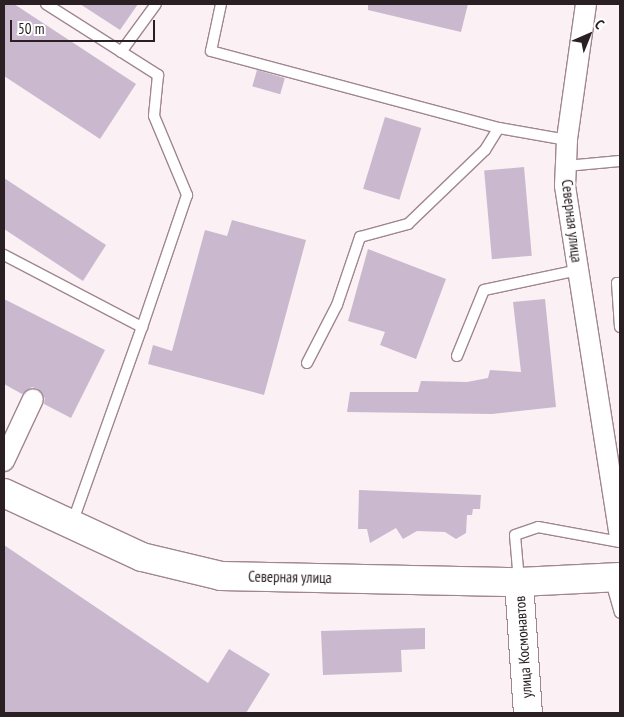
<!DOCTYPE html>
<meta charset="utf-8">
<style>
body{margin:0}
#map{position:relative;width:624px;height:717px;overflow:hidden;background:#fbf0f4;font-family:"PT Sans Narrow",sans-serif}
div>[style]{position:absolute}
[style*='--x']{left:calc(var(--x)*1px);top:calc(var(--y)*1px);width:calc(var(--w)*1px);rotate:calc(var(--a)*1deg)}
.building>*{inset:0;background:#cab9ce;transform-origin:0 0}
.roads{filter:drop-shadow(1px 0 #a08691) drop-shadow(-1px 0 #a08691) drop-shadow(0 1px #a08691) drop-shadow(0 -1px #a08691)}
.lane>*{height:10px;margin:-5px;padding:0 5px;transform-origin:5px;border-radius:5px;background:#fff}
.street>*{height:20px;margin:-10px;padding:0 10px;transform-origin:10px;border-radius:10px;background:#fff}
.secondary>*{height:28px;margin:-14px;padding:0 14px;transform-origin:14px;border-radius:14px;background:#fff}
span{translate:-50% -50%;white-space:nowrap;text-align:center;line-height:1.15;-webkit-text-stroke:5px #fff;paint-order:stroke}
.street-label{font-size:15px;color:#2a2024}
.frame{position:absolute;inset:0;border:5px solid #2a2024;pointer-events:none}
.north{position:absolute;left:564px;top:10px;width:50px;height:50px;-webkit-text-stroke:4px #fff;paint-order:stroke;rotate:44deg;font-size:14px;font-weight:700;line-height:20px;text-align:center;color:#2a2024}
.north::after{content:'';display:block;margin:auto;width:18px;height:22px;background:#2a2024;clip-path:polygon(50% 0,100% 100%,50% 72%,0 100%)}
.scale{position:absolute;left:10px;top:20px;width:145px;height:22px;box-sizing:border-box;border:2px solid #2a2024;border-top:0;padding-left:6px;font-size:15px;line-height:18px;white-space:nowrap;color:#2a2024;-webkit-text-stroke:4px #fff;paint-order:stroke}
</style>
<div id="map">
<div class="building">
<div style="clip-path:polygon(4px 4px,14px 4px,136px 84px,100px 139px,4px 76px)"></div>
<div style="clip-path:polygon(80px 4px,138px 4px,120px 30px)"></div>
<div style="clip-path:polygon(368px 4px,468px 4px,461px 32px,368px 10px)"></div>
<div style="left:257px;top:70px;width:29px;height:17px;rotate:16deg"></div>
<div style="left:385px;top:117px;width:38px;height:75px;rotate:17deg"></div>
<div style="left:524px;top:167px;width:89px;height:40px;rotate:85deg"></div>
<div style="clip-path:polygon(4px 178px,106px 245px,83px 281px,4px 229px)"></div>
<div style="clip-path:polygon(232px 220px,306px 240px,264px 395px,148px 364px,153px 345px,172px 351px,205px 230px,227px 236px)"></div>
<div style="clip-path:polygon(368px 249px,446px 279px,416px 359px,380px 345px,385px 332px,348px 321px)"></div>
<div style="clip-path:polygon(4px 299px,105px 350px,71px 418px,44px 404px,45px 398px,38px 389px,32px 387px,22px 394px,4px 384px)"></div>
<div style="clip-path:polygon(545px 299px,556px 407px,492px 414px,347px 412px,350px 392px,418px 392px,421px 381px,467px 382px,488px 378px,490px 370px,521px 372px,513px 302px)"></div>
<div style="clip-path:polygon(359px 490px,481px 495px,480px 509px,473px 509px,472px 515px,467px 515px,466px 533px,456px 539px,445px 532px,417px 531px,403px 539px,396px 528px,370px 543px,367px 529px,358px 529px)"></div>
<div style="clip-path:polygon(4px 545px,208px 683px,229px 649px,270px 674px,246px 713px,4px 713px)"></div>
<div style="clip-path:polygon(425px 628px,425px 649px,401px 650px,402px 672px,323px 675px,321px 631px)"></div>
</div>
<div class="roads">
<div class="lane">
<div style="--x:46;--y:4;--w:133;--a:32.4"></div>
<div style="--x:158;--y:75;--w:41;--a:95.6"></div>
<div style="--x:154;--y:116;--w:86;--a:67.3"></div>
<div style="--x:187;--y:195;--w:139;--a:108.8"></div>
<div style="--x:221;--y:4;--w:48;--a:102"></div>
<div style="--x:211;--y:51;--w:298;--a:15"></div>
<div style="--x:121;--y:52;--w:59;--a:-53.9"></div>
<div style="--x:566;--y:166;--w:54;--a:-5.3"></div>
<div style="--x:4;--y:255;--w:156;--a:27.6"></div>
<div style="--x:142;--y:327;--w:209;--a:109.6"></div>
<div style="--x:620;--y:283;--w:3;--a:180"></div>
<div style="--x:617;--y:283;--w:44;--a:86.1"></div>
<div style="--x:457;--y:356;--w:71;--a:-67.8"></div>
<div style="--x:484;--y:290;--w:96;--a:-12"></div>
<div style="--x:307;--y:363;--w:65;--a:-62.7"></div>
<div style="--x:337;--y:305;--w:72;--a:-71.3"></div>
<div style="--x:360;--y:237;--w:50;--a:-15.2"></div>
<div style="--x:408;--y:224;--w:107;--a:-43.9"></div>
<div style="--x:485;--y:150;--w:26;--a:-58"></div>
<div style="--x:499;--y:128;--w:69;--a:10"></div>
<div style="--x:610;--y:578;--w:36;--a:74"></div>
<div style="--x:519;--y:581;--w:46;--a:-95"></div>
<div style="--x:515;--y:535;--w:24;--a:-19"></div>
<div style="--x:538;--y:527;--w:83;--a:10.4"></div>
</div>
<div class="street">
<div style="--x:586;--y:4;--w:137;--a:98"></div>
<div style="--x:567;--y:140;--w:46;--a:92.5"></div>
<div style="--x:565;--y:186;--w:355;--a:81.1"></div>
<div style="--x:4;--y:461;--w:68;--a:-64.9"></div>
</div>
<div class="secondary">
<div style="--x:4;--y:493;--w:152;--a:24.9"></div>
<div style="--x:142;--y:557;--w:81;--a:13.5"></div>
<div style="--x:221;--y:576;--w:298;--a:1.2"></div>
<div style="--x:519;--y:582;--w:101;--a:-2.8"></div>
<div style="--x:519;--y:582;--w:131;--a:86.1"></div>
</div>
</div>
<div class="street-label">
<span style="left:572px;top:221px;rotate:83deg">Северная улица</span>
<span style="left:290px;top:577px;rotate:1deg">Северная улица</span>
<span style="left:523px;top:647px;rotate:-94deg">улица Космонавтов</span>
</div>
<div class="frame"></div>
<div class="north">С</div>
<div class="scale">50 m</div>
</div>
